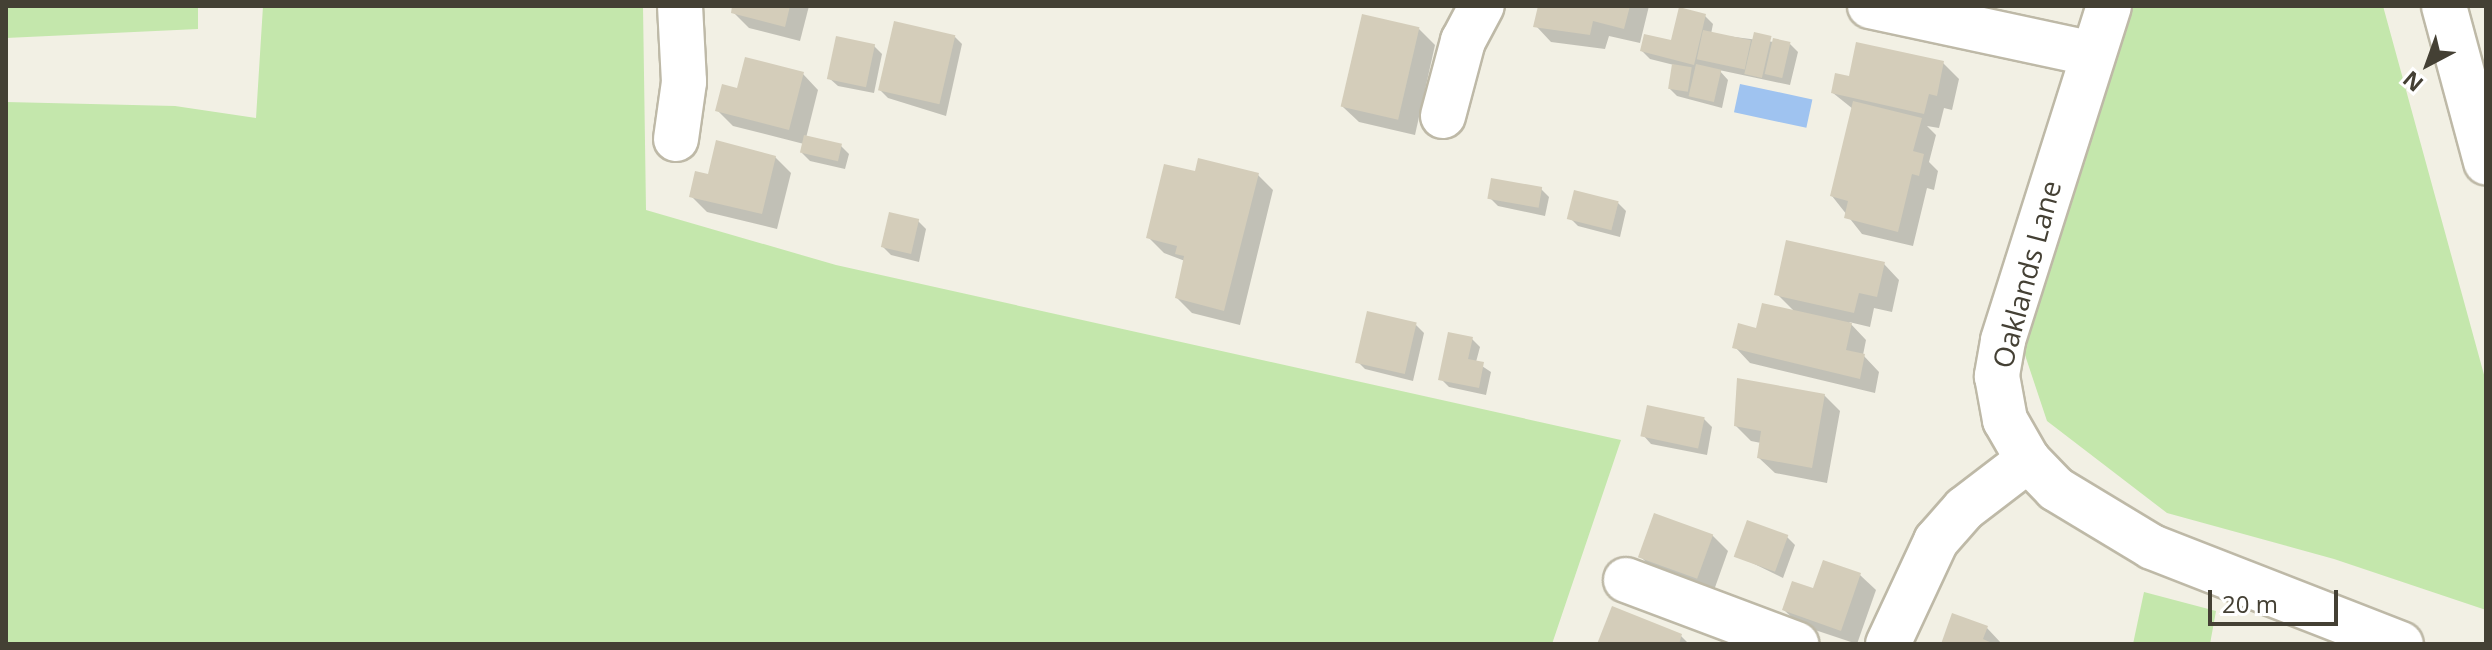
<!DOCTYPE html>
<style>
body{margin:0}
#map{position:relative;width:2492px;height:650px;overflow:hidden;background:#f2f0e4;font-family:"Open Sans",sans-serif}
div>[style]{position:absolute}
[style*='--x']{left:calc(var(--x)*1px);top:calc(var(--y)*1px);width:calc(var(--w)*1px);rotate:calc(var(--a)*1deg)}
.green>*{inset:0;background:#c4e7ac}
.water>*{inset:0;background:#9fc3f0;transform-origin:0 0}
.shadow>*{inset:0;background:#0003}
.building>*{inset:0;background:#d4cdba;transform-origin:0 0}
.roads{filter:drop-shadow(2px 0 #beb9a7) drop-shadow(-2px 0 #beb9a7) drop-shadow(0 2px #beb9a7) drop-shadow(0 -2px #beb9a7)}
.minor>*{height:44px;margin:-22px;padding:0 22px;transform-origin:22px;border-radius:22px;background:#fff}
span{translate:-50% -50%;white-space:nowrap;text-align:center;line-height:1.15;-webkit-text-stroke:6px #fff;paint-order:stroke}
.street-label{font-size:28px;color:#444034}
.frame{position:absolute;inset:0;border:8px solid #444034;pointer-events:none}
.north{position:absolute;left:2388px;top:24px;width:80px;height:80px;-webkit-text-stroke:6px #fff;paint-order:stroke;rotate:221deg;font-size:22px;font-weight:700;line-height:32px;text-align:center;color:#444034}
.north::after{content:'';display:block;margin:auto;width:28px;height:36px;background:#444034;clip-path:polygon(50% 0,100% 100%,50% 72%,0 100%)}
.scale{position:absolute;left:2208px;top:590px;width:130px;height:36px;box-sizing:border-box;border:4px solid #444034;border-top:0;padding-left:10px;font-size:24px;line-height:28px;white-space:nowrap;color:#444034;-webkit-text-stroke:6px #fff;paint-order:stroke}
</style>
<div id="map">
<div class="green">
<div style="clip-path:polygon(6px 6px,198px 6px,198px 29px,6px 38px)"></div>
<div style="clip-path:polygon(263px 6px,643px 6px,646px 210px,836px 265px,1621px 440px,1552px 644px,6px 644px,6px 102px,175px 106px,256px 118px)"></div>
<div style="clip-path:polygon(2127px 6px,2383px 6px,2486px 382px,2486px 610px,2334px 559px,2167px 513px,2047px 421px,2022px 346px)"></div>
<div style="clip-path:polygon(2144px 592px,2216px 611px,2210px 644px,2133px 644px)"></div>
</div>
<div class="water">
<div style="left:1740px;top:84px;width:74px;height:29px;rotate:12deg"></div>
</div>
<div class="shadow">
<div style="clip-path:polygon(735px 6px,809px 6px,800px 41px,749px 28px,733px 12px)"></div>
<div style="clip-path:polygon(1540px 6px,1649px 6px,1640px 43px,1609px 36px,1605px 49px,1551px 42px,1536px 26px)"></div>
<div style="clip-path:polygon(1974px 6px,1997px 6px,1996px 11px)"></div>
<div style="clip-path:polygon(1705px 16px,1713px 24px,1711px 34px,1790px 44px,1798px 52px,1790px 85px,1719px 70px,1728px 80px,1722px 108px,1677px 96px,1669px 88px,1674px 65px,1650px 59px,1642px 51px,1673px 43px)"></div>
<div style="clip-path:polygon(1419px 29px,1435px 45px,1415px 135px,1359px 122px,1343px 107px)"></div>
<div style="clip-path:polygon(954px 36px,962px 44px,946px 116px,888px 98px,880px 90px)"></div>
<div style="clip-path:polygon(874px 46px,882px 54px,874px 93px,838px 86px,829px 78px)"></div>
<div style="clip-path:polygon(1943px 63px,1959px 79px,1952px 110px,1944px 108px,1939px 128px,1927px 126px,1936px 135px,1929px 162px,1938px 171px,1934px 190px,1927px 188px,1913px 246px,1862px 234px,1832px 196px,1853px 109px,1833px 93px,1850px 79px)"></div>
<div style="clip-path:polygon(803px 74px,818px 90px,806px 138px,841px 146px,849px 154px,845px 169px,810px 161px,802px 153px,804px 144px,733px 126px,718px 111px,738px 90px)"></div>
<div style="clip-path:polygon(775px 157px,791px 173px,777px 229px,707px 212px,691px 196px,709px 176px)"></div>
<div style="clip-path:polygon(1197px 174px,1258px 175px,1273px 190px,1240px 325px,1192px 313px,1177px 298px,1185px 261px,1164px 253px,1148px 237px)"></div>
<div style="clip-path:polygon(1541px 189px,1549px 197px,1545px 216px,1498px 206px,1490px 198px)"></div>
<div style="clip-path:polygon(1618px 203px,1626px 211px,1620px 237px,1578px 226px,1570px 218px)"></div>
<div style="clip-path:polygon(918px 221px,926px 229px,919px 262px,891px 255px,883px 247px)"></div>
<div style="clip-path:polygon(1884px 264px,1899px 280px,1892px 312px,1874px 308px,1870px 327px,1849px 322px,1866px 340px,1863px 355px,1879px 372px,1875px 393px,1750px 363px,1735px 347px,1795px 312px,1777px 294px)"></div>
<div style="clip-path:polygon(1416px 325px,1424px 333px,1413px 381px,1365px 369px,1357px 361px)"></div>
<div style="clip-path:polygon(1472px 339px,1480px 347px,1476px 362px,1491px 372px,1486px 395px,1449px 387px,1441px 379px)"></div>
<div style="clip-path:polygon(1824px 395px,1840px 411px,1827px 483px,1775px 473px,1759px 458px,1761px 443px,1751px 441px,1736px 426px)"></div>
<div style="clip-path:polygon(1704px 419px,1712px 427px,1707px 455px,1651px 444px,1643px 435px)"></div>
<div style="clip-path:polygon(1712px 535px,1728px 551px,1713px 593px,1657px 573px,1641px 557px)"></div>
<div style="clip-path:polygon(1787px 537px,1795px 545px,1783px 578px,1736px 555px)"></div>
<div style="clip-path:polygon(1860px 575px,1876px 590px,1857px 644px,1800px 625px,1784px 610px,1815px 590px)"></div>
<div style="clip-path:polygon(1987px 628px,2002px 644px,1943px 644px)"></div>
<div style="clip-path:polygon(1681px 636px,1689px 644px,1599px 644px)"></div>
</div>
<div class="building">
<div style="clip-path:polygon(732px 6px,790px 6px,785px 27px,731px 13px)"></div>
<div style="clip-path:polygon(1538px 6px,1630px 6px,1624px 29px,1593px 21px,1590px 35px,1533px 27px)"></div>
<div style="clip-path:polygon(1679px 7px,1706px 14px,1694px 65px,1640px 51px,1644px 34px,1671px 40px)"></div>
<div style="left:1362px;top:14px;width:59px;height:95px;rotate:13deg"></div>
<div style="left:894px;top:21px;width:63px;height:71px;rotate:13deg"></div>
<div style="left:1703px;top:30px;width:49px;height:30px;rotate:12deg"></div>
<div style="left:1754px;top:32px;width:18px;height:43px;rotate:13deg"></div>
<div style="left:836px;top:36px;width:40px;height:44px;rotate:12deg"></div>
<div style="left:1773px;top:38px;width:18px;height:37px;rotate:13deg"></div>
<div style="clip-path:polygon(1856px 42px,1944px 61px,1937px 96px,1929px 94px,1924px 114px,1831px 93px,1835px 73px,1849px 76px)"></div>
<div style="clip-path:polygon(745px 57px,804px 72px,789px 130px,715px 111px,722px 84px,737px 88px)"></div>
<div style="left:1672px;top:64px;width:20px;height:25px;rotate:9deg"></div>
<div style="left:1696px;top:64px;width:26px;height:33px;rotate:13deg"></div>
<div style="clip-path:polygon(1853px 101px,1922px 118px,1913px 151px,1924px 154px,1919px 176px,1912px 174px,1898px 232px,1844px 218px,1848px 201px,1830px 196px)"></div>
<div style="left:804px;top:135px;width:39px;height:18px;rotate:13deg"></div>
<div style="clip-path:polygon(716px 140px,776px 156px,762px 214px,689px 197px,695px 171px,708px 174px)"></div>
<div style="clip-path:polygon(1198px 158px,1259px 173px,1224px 311px,1175px 298px,1184px 256px,1175px 254px,1177px 246px,1146px 238px,1164px 164px,1195px 171px)"></div>
<div style="left:1491px;top:178px;width:52px;height:21px;rotate:10deg"></div>
<div style="left:1574px;top:190px;width:46px;height:30px;rotate:14deg"></div>
<div style="left:889px;top:212px;width:31px;height:36px;rotate:13deg"></div>
<div style="clip-path:polygon(1786px 240px,1885px 262px,1877px 297px,1859px 293px,1854px 313px,1774px 295px)"></div>
<div style="clip-path:polygon(1762px 303px,1852px 323px,1846px 350px,1865px 354px,1860px 379px,1732px 348px,1738px 323px,1756px 328px)"></div>
<div style="left:1367px;top:311px;width:51px;height:53px;rotate:13deg"></div>
<div style="clip-path:polygon(1448px 332px,1473px 337px,1468px 359px,1484px 362px,1479px 388px,1438px 380px)"></div>
<div style="clip-path:polygon(1737px 378px,1825px 394px,1812px 468px,1757px 458px,1761px 431px,1734px 426px)"></div>
<div style="left:1647px;top:405px;width:59px;height:32px;rotate:12deg"></div>
<div style="left:1654px;top:513px;width:63px;height:47px;rotate:20deg"></div>
<div style="left:1747px;top:520px;width:44px;height:39px;rotate:20deg"></div>
<div style="clip-path:polygon(1823px 560px,1861px 573px,1841px 631px,1782px 610px,1792px 581px,1813px 588px)"></div>
<div style="clip-path:polygon(1612px 606px,1682px 634px,1679px 644px,1597px 644px)"></div>
<div style="clip-path:polygon(1952px 613px,1988px 626px,1983px 639px,1994px 644px,1941px 644px)"></div>
</div>
<div class="roads">
<div class="minor">
<div style="--x:1870;--y:6;--w:228;--a:12.1"></div>
<div style="--x:2109;--y:6;--w:351;--a:107.6"></div>
<div style="--x:2003;--y:341;--w:36;--a:100"></div>
<div style="--x:1997;--y:376;--w:45;--a:79.7"></div>
<div style="--x:2005;--y:420;--w:46;--a:60.1"></div>
<div style="--x:2028;--y:460;--w:40;--a:46"></div>
<div style="--x:2056;--y:489;--w:112;--a:31.1"></div>
<div style="--x:2152;--y:547;--w:267;--a:21.3"></div>
<div style="--x:2444;--y:6;--w:162;--a:74.9"></div>
<div style="--x:1443;--y:116;--w:78;--a:-75.1"></div>
<div style="--x:1463;--y:41;--w:40;--a:-62"></div>
<div style="--x:676;--y:139;--w:58;--a:-82"></div>
<div style="--x:684;--y:82;--w:76;--a:-93"></div>
<div style="--x:1626;--y:580;--w:182;--a:20.6"></div>
<div style="--x:1888;--y:644;--w:114;--a:-65"></div>
<div style="--x:1936;--y:541;--w:43;--a:-48.8"></div>
<div style="--x:1964;--y:509;--w:81;--a:-37.4"></div>
</div>
</div>
<div class="street-label">
<span style="left:2026px;top:274px;rotate:-75deg">Oaklands Lane</span>
</div>
<div class="frame"></div>
<div class="north">N</div>
<div class="scale">20 m</div>
</div>
